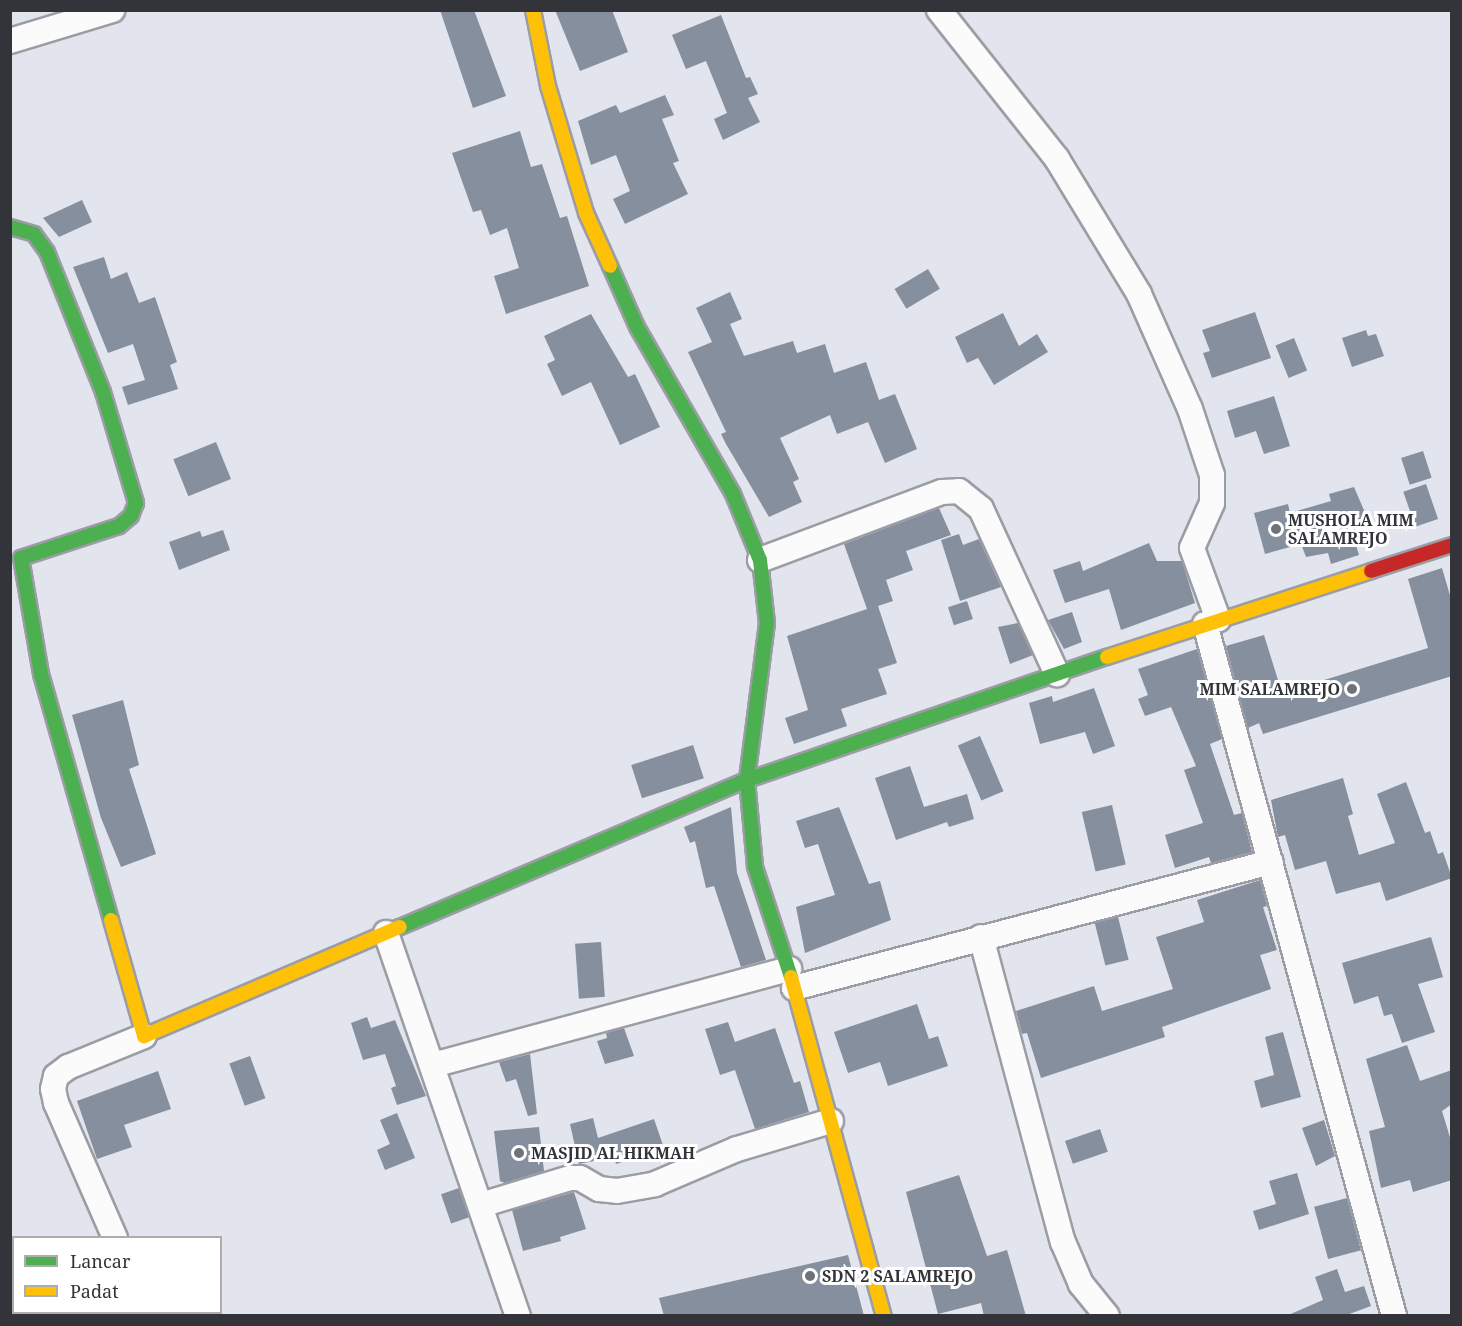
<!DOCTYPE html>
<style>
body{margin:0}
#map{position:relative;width:1462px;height:1326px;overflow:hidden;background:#e2e4ee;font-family:"Noto Serif",serif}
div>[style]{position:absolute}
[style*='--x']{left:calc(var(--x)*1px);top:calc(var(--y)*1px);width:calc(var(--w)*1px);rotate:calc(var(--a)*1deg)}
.building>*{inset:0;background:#858f9e;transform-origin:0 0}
.roads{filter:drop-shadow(2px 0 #9c9da4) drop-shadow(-2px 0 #9c9da4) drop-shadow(0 2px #9c9da4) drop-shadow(0 -2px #9c9da4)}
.street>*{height:24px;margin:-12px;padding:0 12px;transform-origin:12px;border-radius:12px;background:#fbfbfc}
.fast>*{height:14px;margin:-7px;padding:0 7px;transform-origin:7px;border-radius:7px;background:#4caf50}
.slow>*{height:14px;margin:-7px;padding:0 7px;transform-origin:7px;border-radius:7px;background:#ffc107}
.jam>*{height:14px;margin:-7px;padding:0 7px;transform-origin:7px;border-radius:7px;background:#c62828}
.dots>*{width:16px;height:16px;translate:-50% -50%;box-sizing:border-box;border:3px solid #fff;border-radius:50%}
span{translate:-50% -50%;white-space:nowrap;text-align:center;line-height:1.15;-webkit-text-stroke:6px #fff;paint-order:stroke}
.poi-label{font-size:16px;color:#33333a;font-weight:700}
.left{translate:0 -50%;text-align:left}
.right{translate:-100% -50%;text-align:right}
.frame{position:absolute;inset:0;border:12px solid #33333a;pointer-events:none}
.legend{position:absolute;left:12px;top:1236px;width:210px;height:78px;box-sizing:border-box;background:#fff;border:2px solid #adadb0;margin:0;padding:8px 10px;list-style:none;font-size:18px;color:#33333a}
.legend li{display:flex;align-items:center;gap:12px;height:30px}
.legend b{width:30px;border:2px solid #adadb0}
</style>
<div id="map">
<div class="building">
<div style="clip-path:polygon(440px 10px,474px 10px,506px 96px,473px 108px)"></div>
<div style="clip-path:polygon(555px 10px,612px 10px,628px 52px,580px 71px)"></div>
<div style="clip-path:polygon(721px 15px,746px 78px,750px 77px,758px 94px,748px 98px,760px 122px,723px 140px,714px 119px,727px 113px,706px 61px,686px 69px,672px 35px)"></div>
<div style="clip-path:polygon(665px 95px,674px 115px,662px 119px,679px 161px,673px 163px,688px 194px,625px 224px,613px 199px,630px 191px,616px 155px,591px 165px,578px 121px,616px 105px,620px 113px)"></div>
<div style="clip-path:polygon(520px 131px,531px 167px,542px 164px,560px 218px,567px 216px,589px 286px,506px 314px,494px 276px,519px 268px,507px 228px,490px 235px,481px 210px,473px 212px,452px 153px)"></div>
<div style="clip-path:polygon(82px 200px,92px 222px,59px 237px,43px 218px)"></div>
<div style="clip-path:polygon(104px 257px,111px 279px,127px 272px,139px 303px,155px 297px,177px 362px,170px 365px,178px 389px,128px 405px,122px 387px,145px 380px,133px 344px,108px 353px,73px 267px)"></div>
<div style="left:928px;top:269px;width:23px;height:39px;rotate:59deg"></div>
<div style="clip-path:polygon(730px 292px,742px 319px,730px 324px,744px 356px,793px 341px,797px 353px,825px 344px,834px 373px,866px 362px,879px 400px,895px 394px,917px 449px,885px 463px,868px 422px,837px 434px,830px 415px,780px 438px,799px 479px,793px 482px,802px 502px,769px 517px,726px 444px,721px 434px,726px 432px,688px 352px,712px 342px,696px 308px)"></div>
<div style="clip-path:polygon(1255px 312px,1271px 358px,1212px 378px,1203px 353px,1210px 351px,1202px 330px)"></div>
<div style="clip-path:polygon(1003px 313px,1019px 346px,1037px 334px,1048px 352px,994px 385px,978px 358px,967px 363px,955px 337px)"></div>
<div style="clip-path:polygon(591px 314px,628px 377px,635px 374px,660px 427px,620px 445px,591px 382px,562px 396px,547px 364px,555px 360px,544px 336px)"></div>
<div style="clip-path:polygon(1366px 330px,1368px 336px,1376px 334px,1384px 356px,1352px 367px,1342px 338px)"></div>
<div style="left:1294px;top:338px;width:35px;height:20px;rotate:68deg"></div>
<div style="clip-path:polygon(1274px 396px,1290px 446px,1264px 454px,1256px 431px,1235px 438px,1227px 411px)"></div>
<div style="left:216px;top:442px;width:40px;height:46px;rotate:68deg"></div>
<div style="left:1423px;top:451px;width:28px;height:23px;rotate:72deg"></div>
<div style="left:1426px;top:484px;width:37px;height:24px;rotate:71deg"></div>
<div style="clip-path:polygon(1354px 487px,1372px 529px,1353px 535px,1359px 555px,1331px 564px,1328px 553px,1306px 557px,1301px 544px,1265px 554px,1254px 513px,1288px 504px,1290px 513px,1331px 501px,1329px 494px)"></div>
<div style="clip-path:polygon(939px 508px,951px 535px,906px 551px,913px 570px,886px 580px,893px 601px,878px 606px,897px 663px,878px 669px,887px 694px,841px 709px,847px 726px,794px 744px,785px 718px,808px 710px,787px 636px,867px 609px,844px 544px)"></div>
<div style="clip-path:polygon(223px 530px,230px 550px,179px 570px,169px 542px,200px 531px,202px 537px)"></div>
<div style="clip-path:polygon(959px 534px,963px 545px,979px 539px,1001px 587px,960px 601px,941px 540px)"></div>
<div style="clip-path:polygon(1149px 543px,1157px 561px,1182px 561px,1195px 603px,1121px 630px,1109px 589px,1065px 603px,1053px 570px,1080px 561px,1083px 571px)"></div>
<div style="clip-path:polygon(1442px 568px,1452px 602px,1452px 676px,1263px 734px,1259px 723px,1248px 728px,1226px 646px,1264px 635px,1282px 693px,1428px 648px,1408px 579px)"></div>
<div style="left:967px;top:601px;width:19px;height:20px;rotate:72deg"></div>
<div style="clip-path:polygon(1072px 612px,1082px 642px,1064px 649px,1048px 620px)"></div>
<div style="clip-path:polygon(1018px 623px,1033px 655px,1010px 664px,998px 627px)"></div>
<div style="clip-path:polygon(1197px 649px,1222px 739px,1210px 744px,1234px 815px,1242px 813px,1252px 852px,1211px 863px,1209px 857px,1175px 868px,1165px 835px,1203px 823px,1184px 770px,1196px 766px,1171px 707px,1145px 716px,1138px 699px,1148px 695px,1138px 669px)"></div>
<div style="clip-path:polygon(1094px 688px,1115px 746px,1093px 754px,1085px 732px,1040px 744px,1029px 703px,1052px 696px,1053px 702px)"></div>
<div style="clip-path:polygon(123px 700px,139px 765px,129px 769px,156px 854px,121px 867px,101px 818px,72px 715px)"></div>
<div style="left:980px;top:736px;width:60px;height:24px;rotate:67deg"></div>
<div style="left:693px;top:745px;width:35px;height:65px;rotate:72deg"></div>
<div style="clip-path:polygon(910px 766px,924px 807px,967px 794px,974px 819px,949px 827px,947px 822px,896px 840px,875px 778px)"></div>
<div style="clip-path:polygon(1343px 778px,1353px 814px,1348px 816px,1359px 855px,1395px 843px,1377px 794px,1406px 782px,1425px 833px,1430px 831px,1438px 854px,1443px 852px,1452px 878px,1386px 901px,1380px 882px,1336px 894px,1326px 861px,1295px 870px,1285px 835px,1278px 837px,1271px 800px)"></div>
<div style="left:1112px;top:805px;width:61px;height:31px;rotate:77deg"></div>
<div style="clip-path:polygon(731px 807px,737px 873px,766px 960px,741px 967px,714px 886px,706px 888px,695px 841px,690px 843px,684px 827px)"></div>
<div style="clip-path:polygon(839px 807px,869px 884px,880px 881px,891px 920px,805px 953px,796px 907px,835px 895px,818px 844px,805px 848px,796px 821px)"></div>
<div style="clip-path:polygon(1260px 880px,1267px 906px,1263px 907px,1277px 950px,1260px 955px,1271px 989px,1162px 1027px,1165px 1037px,1041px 1078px,1027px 1033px,1022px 1034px,1016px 1011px,1094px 986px,1102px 1011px,1173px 989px,1156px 937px,1204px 922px,1197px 900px)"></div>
<div style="left:1118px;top:917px;width:44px;height:24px;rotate:76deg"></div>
<div style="clip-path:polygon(1431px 937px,1443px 977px,1418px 984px,1435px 1032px,1402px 1043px,1392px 1014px,1384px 1016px,1378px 996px,1354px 1004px,1342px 963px)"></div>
<div style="left:601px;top:942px;width:55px;height:26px;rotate:86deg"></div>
<div style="clip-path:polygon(917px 1004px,929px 1039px,938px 1036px,948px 1066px,888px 1086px,880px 1062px,848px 1073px,834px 1032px)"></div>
<div style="clip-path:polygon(367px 1017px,371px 1028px,395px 1020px,426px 1096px,397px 1105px,391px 1088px,396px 1086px,385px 1054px,363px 1060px,351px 1023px)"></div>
<div style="clip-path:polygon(728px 1022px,735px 1042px,775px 1028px,794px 1083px,800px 1081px,809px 1112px,755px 1129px,735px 1070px,720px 1075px,705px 1029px)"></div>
<div style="clip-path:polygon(624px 1028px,634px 1056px,605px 1064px,597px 1041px,607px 1038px,606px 1033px)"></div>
<div style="clip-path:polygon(1283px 1032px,1301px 1097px,1261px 1108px,1254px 1081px,1274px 1075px,1265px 1037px)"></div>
<div style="clip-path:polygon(1407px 1045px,1420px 1081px,1452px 1070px,1452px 1104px,1442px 1111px,1452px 1144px,1452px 1180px,1413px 1192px,1410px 1180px,1381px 1188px,1369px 1131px,1385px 1127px,1366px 1059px)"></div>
<div style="clip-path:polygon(530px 1054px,537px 1114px,528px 1116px,516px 1079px,506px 1082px,499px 1062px)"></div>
<div style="left:250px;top:1056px;width:45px;height:22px;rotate:70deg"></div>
<div style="clip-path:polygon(158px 1071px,171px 1109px,124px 1125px,132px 1147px,97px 1159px,77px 1101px)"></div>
<div style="clip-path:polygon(397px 1113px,415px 1158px,385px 1170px,377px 1150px,390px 1144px,380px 1120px)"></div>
<div style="clip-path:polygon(593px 1118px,598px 1138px,654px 1119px,664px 1148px,616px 1164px,614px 1157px,579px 1164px,570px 1124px)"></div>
<div style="clip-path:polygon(1324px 1120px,1335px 1156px,1316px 1166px,1302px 1128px)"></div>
<div style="clip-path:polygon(539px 1127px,544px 1171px,505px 1183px,500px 1181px,494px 1131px)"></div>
<div style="left:1100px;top:1129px;width:24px;height:37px;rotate:71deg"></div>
<div style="clip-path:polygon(1297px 1173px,1309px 1214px,1259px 1230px,1253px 1211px,1276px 1204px,1269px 1181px)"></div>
<div style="clip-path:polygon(959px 1175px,987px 1256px,1007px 1250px,1026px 1316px,984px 1316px,981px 1303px,938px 1314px,906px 1192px)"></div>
<div style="left:459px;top:1188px;width:31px;height:19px;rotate:71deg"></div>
<div style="clip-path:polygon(574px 1192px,586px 1229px,560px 1237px,561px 1241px,523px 1251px,512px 1210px)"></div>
<div style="left:1347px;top:1198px;width:54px;height:34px;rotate:75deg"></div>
<div style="clip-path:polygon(848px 1255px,864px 1316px,664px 1316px,659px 1298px)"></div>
<div style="clip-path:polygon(1337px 1269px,1345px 1292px,1364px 1286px,1371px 1306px,1344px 1316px,1286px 1316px,1323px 1300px,1315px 1277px)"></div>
</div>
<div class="roads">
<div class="street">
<div style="--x:939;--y:10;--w:190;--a:51.6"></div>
<div style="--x:1057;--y:159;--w:158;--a:58.7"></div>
<div style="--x:1139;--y:294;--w:126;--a:66.1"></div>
<div style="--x:1190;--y:409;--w:70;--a:71.6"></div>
<div style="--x:1212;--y:475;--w:28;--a:90"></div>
<div style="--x:1212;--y:503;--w:49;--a:114"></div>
<div style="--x:1192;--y:548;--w:76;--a:69.9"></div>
<div style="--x:10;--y:41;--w:107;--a:-16.9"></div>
<div style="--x:760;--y:560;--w:194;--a:-20.5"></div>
<div style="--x:942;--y:492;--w:17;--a:-3"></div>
<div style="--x:959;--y:491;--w:28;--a:39"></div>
<div style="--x:981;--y:509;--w:182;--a:65.3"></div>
<div style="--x:1205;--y:624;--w:717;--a:74.72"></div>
<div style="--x:386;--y:933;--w:405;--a:71"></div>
<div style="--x:981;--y:937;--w:316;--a:75"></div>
<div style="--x:1063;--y:1242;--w:46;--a:66.8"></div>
<div style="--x:1081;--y:1284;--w:41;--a:50.9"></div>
<div style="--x:794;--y:988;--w:493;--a:-14.8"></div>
<div style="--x:433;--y:1065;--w:369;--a:-15.1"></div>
<div style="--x:481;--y:1205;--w:93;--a:-16.9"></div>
<div style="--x:570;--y:1178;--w:10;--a:0"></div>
<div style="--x:580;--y:1178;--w:22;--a:30"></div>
<div style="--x:599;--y:1189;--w:18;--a:6"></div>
<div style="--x:617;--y:1191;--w:39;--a:-10"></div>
<div style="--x:655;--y:1184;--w:89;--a:-23.1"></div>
<div style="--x:737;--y:1149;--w:98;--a:-16.6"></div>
<div style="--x:115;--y:1238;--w:147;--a:-113.6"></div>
<div style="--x:56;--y:1103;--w:14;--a:-102"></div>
<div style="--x:53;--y:1089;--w:13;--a:-77"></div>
<div style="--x:56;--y:1076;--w:15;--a:-37"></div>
<div style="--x:68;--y:1067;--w:82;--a:-22.2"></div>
<div style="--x:147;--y:1312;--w:4;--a:63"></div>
</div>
<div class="fast">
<div style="--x:10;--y:227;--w:25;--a:16"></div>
<div style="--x:34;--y:234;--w:22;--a:54"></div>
<div style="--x:47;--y:252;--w:151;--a:68.2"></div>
<div style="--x:103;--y:392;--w:116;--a:73.4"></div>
<div style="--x:136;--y:503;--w:14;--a:111"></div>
<div style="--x:131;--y:516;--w:16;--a:140"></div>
<div style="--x:119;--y:526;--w:103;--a:161.9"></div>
<div style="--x:21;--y:558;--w:118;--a:80.2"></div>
<div style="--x:41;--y:674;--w:256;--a:74.1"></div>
<div style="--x:610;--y:266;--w:67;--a:66.1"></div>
<div style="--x:637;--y:327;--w:193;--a:60.1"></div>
<div style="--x:733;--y:494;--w:71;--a:67.8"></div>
<div style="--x:760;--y:560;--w:63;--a:83.7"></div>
<div style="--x:767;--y:623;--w:158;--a:97.3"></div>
<div style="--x:747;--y:780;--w:87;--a:84.7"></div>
<div style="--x:755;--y:867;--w:116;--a:71.9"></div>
<div style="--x:400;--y:927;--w:377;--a:-23"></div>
<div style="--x:747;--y:780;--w:380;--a:-18.9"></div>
</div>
<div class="slow">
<div style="--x:533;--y:10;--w:77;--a:78.8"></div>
<div style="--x:548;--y:86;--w:133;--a:73.3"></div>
<div style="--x:586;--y:213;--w:58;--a:65.6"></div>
<div style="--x:1107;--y:657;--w:278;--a:-18"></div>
<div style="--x:111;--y:920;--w:121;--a:74.1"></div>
<div style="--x:144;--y:1036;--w:278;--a:-23.1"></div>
<div style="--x:791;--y:977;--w:352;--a:74.7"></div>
</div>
<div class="jam">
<div style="--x:1371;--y:571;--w:85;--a:-17.8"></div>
</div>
</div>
<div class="dots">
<div style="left:1276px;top:529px;background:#707179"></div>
<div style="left:1352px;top:689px;background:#707179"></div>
<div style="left:519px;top:1153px;background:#707179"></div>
<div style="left:810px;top:1276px;background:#707179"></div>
</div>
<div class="poi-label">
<span class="left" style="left:1288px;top:529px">MUSHOLA MIM<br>SALAMREJO</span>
<span class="right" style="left:1340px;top:689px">MIM SALAMREJO</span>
<span class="left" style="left:531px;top:1153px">MASJID AL HIKMAH</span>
<span class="left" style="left:822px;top:1276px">SDN 2 SALAMREJO</span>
</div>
<div class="frame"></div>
<ul class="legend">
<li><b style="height:8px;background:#4caf50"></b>Lancar</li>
<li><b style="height:8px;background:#ffc107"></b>Padat</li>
</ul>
</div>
